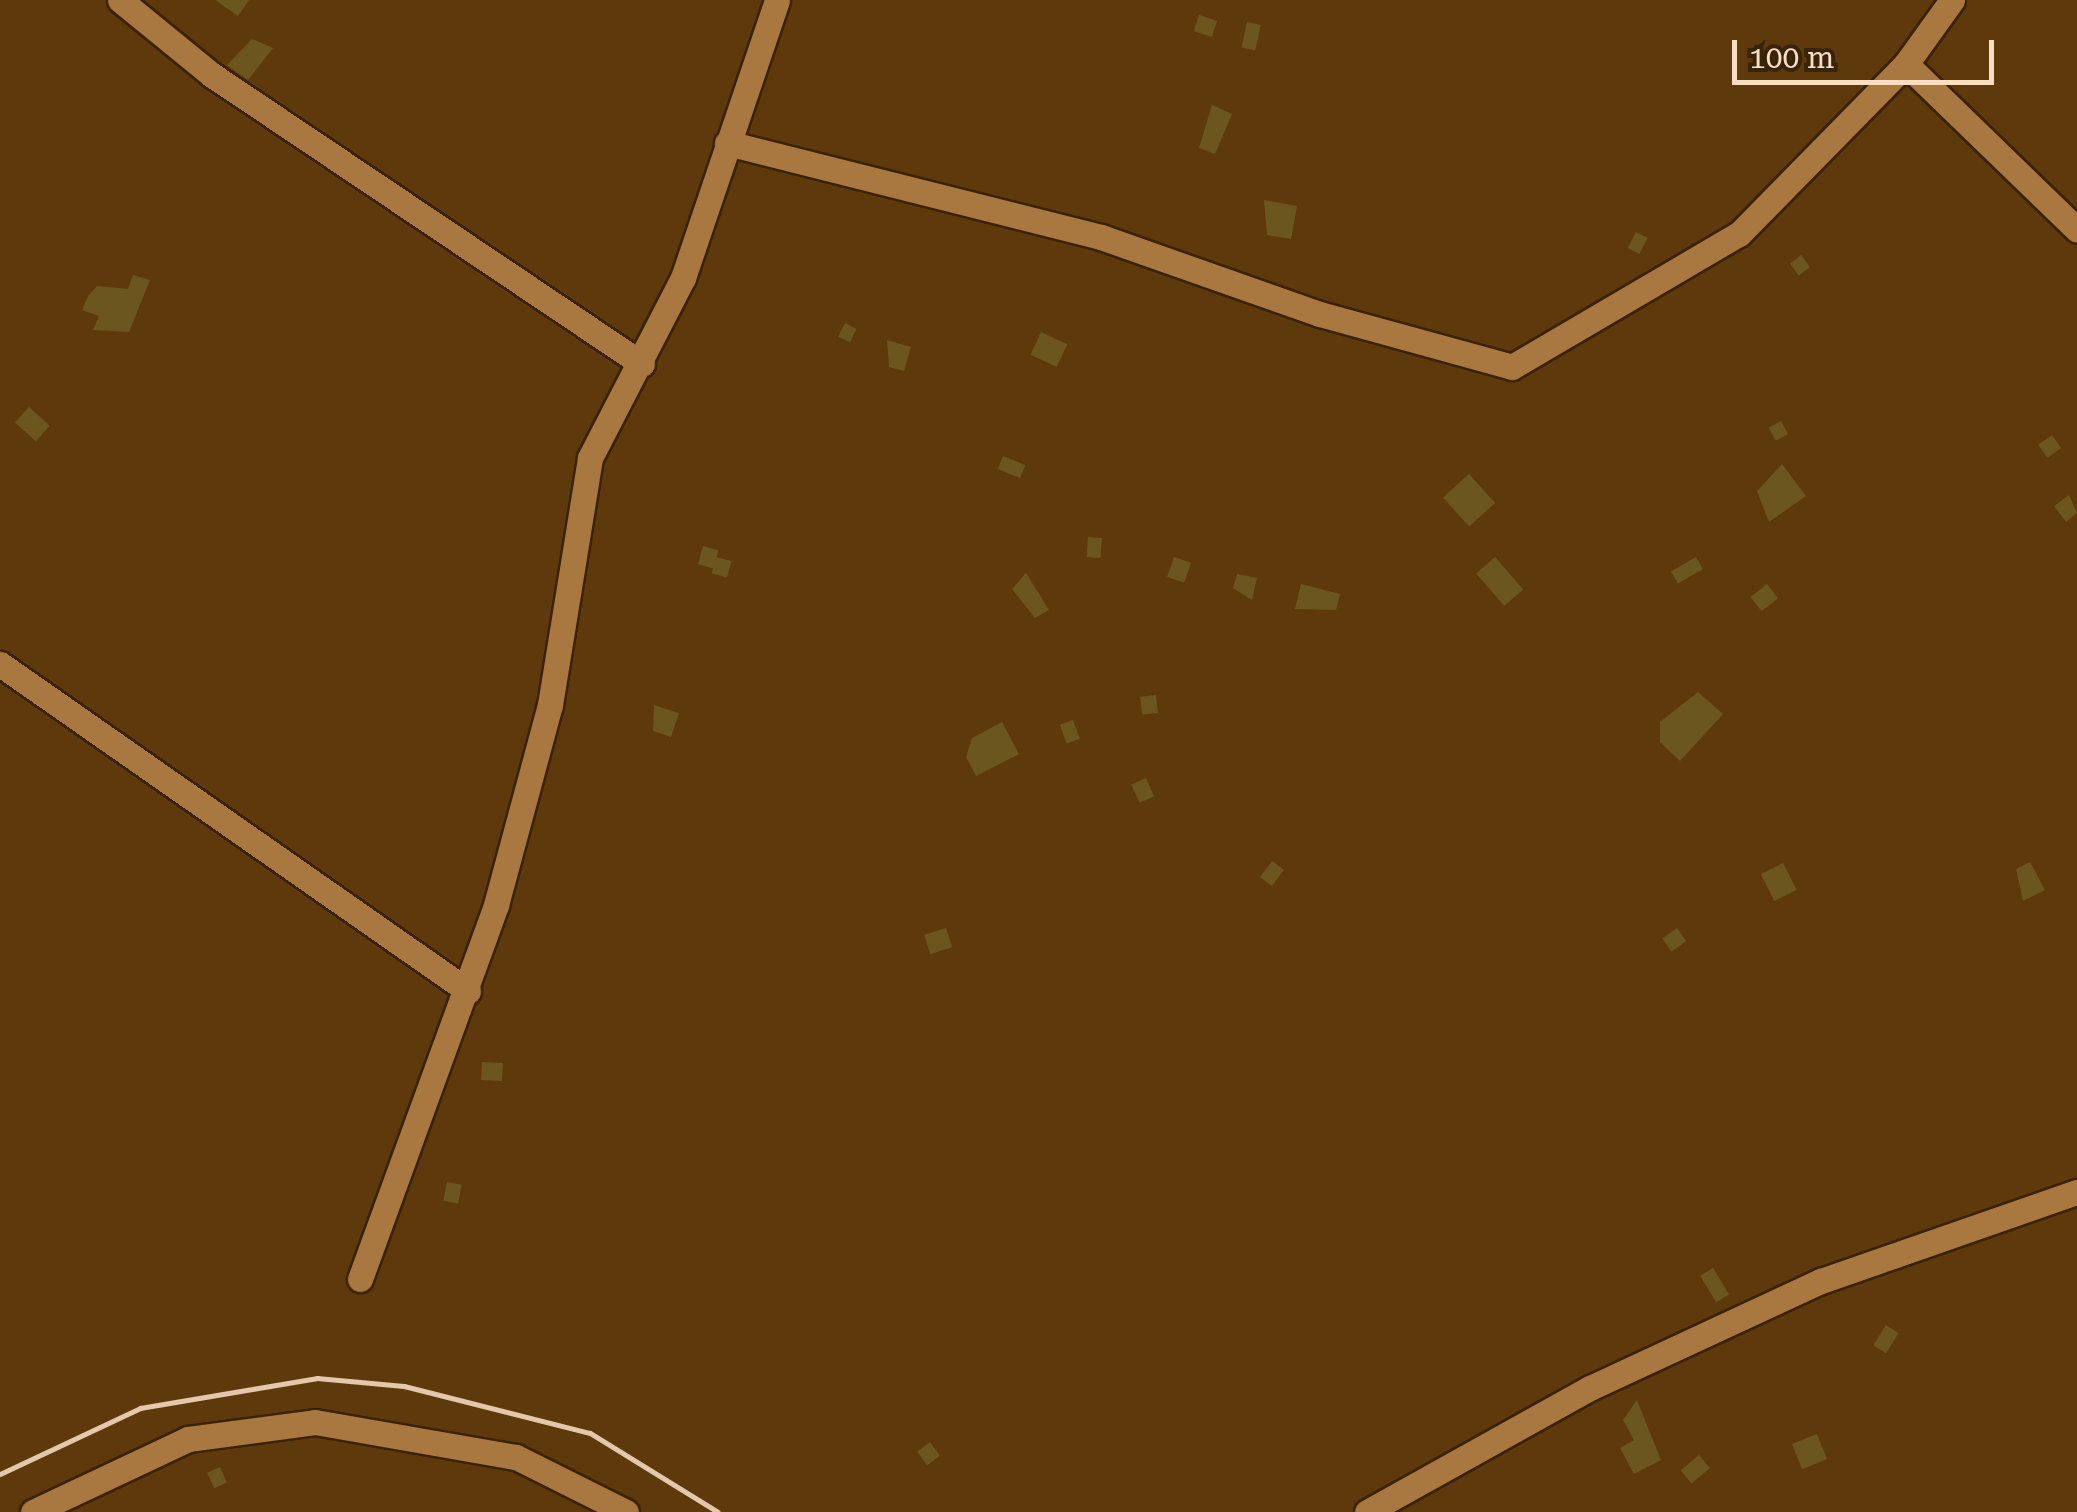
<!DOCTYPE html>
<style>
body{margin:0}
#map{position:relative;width:2077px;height:1512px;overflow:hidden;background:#5d390b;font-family:"Roboto Serif",serif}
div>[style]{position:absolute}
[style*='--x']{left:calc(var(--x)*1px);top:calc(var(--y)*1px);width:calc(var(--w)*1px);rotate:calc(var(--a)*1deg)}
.building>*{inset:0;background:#6c5620;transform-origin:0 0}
.roads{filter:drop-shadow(2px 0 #3b2204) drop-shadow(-2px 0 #3b2204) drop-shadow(0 2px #3b2204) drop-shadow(0 -2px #3b2204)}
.minor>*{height:25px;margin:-12.5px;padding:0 12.5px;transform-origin:12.5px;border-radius:12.5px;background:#a97740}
.rail>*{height:5px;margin:-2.5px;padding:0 2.5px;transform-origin:2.5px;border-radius:2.5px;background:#e5c8ab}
span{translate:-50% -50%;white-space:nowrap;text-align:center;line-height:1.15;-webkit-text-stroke:10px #38240c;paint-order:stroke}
.scale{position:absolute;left:1732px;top:40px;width:262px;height:45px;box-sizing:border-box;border:5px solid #fadec3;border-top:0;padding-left:12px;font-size:30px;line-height:35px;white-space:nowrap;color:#fadec3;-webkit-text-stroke:8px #38240c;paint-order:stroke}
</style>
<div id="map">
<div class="building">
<div style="clip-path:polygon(215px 0,249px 0,238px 16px)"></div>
<div style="left:1199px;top:15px;width:19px;height:17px;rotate:18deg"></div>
<div style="left:1247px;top:22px;width:14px;height:26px;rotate:12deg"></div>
<div style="clip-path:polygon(252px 39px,273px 48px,248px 80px,227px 65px)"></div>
<div style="clip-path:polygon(1212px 105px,1232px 114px,1215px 154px,1199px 148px)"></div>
<div style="clip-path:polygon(1264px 200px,1297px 206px,1291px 239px,1267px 235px)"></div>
<div style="left:1636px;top:232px;width:13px;height:18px;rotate:27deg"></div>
<div style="left:1801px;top:255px;width:15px;height:14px;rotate:53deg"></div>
<div style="clip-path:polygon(133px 275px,150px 280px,129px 332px,93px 330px,99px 316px,82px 310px,88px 296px,97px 286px,128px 289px)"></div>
<div style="left:845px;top:323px;width:13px;height:15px;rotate:27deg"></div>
<div style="left:1041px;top:332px;width:29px;height:25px;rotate:25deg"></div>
<div style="clip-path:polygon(887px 340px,911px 347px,904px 371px,889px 367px)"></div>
<div style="left:29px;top:407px;width:28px;height:21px;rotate:42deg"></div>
<div style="left:1781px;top:421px;width:15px;height:14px;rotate:62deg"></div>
<div style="left:2052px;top:435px;width:16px;height:17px;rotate:55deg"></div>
<div style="left:1003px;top:456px;width:24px;height:14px;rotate:22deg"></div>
<div style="clip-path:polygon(1782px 464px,1806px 496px,1769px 522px,1757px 491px)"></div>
<div style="left:1469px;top:474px;width:39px;height:35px;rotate:48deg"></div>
<div style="clip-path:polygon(2069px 495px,2077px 513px,2066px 522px,2054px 506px)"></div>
<div style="left:1088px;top:537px;width:14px;height:20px;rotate:4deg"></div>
<div style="left:703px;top:546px;width:16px;height:19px;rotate:15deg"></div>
<div style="left:716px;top:557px;width:16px;height:17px;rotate:15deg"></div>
<div style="left:1174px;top:557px;width:18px;height:21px;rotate:19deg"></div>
<div style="left:1495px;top:557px;width:43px;height:25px;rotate:49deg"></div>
<div style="left:1696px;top:557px;width:14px;height:29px;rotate:60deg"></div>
<div style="clip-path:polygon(1026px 573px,1049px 610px,1035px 618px,1012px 589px)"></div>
<div style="clip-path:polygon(1237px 574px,1257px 578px,1252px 600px,1233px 588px)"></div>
<div style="clip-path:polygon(1301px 584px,1340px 594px,1336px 610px,1295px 609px)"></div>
<div style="left:1767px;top:584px;width:18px;height:21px;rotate:52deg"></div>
<div style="clip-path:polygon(1698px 692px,1723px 714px,1680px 761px,1660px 742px,1660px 722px)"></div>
<div style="left:1156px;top:695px;width:18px;height:16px;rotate:84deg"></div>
<div style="clip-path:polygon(654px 705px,679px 713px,671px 737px,653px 731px)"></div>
<div style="left:1073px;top:720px;width:20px;height:14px;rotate:70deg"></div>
<div style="clip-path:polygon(1002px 722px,1019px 754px,976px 776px,966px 757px,972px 738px)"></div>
<div style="left:1146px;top:778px;width:20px;height:16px;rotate:66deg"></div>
<div style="left:1272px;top:861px;width:15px;height:20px;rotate:37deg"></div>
<div style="clip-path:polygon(2030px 862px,2045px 890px,2023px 901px,2016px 869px)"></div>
<div style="left:1783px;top:863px;width:30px;height:25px;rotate:63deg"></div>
<div style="left:946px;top:928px;width:20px;height:23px;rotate:72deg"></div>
<div style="left:1677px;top:928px;width:16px;height:18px;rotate:55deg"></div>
<div style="left:482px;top:1062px;width:21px;height:18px;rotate:3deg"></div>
<div style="left:447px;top:1182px;width:15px;height:19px;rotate:11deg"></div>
<div style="left:1713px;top:1268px;width:31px;height:15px;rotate:59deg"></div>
<div style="left:1886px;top:1325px;width:15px;height:24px;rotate:32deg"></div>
<div style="clip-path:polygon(1637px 1400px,1661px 1460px,1634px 1474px,1620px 1448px,1634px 1440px,1623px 1420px)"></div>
<div style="left:1817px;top:1434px;width:27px;height:27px;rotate:68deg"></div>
<div style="left:930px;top:1442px;width:17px;height:16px;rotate:54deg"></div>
<div style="left:1699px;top:1455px;width:17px;height:24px;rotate:50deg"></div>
<div style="left:220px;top:1467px;width:17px;height:14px;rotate:66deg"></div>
</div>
<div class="roads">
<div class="minor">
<div style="--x:120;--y:0;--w:119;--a:39.2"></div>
<div style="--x:212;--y:75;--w:518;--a:33.9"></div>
<div style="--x:1952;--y:0;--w:79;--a:125.7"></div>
<div style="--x:1906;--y:64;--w:238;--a:44.1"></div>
<div style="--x:727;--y:143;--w:386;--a:14.1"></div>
<div style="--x:1101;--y:237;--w:232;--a:19.4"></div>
<div style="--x:1320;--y:314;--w:199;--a:15.4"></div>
<div style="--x:1512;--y:367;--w:263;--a:-30.4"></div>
<div style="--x:1739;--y:234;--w:238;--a:-45.5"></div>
<div style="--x:0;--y:664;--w:571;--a:34.94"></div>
<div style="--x:360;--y:1279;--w:398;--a:-70"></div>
<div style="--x:496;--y:905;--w:207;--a:-74.9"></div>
<div style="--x:550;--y:705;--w:250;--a:-80.8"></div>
<div style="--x:590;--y:458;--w:203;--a:-62.7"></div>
<div style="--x:683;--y:278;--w:293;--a:-71.3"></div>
<div style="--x:33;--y:1512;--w:171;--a:-25.2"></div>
<div style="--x:188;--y:1439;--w:128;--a:-7.6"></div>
<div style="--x:315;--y:1422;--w:204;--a:9.9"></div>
<div style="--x:516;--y:1457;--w:123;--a:26.6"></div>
<div style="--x:1367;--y:1512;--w:255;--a:-29.1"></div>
<div style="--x:1590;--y:1388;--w:255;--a:-24.9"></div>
<div style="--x:1821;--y:1281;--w:271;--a:-19.2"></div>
</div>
</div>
<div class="rail">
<div style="--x:0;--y:1474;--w:155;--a:-25.2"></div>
<div style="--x:140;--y:1408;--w:180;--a:-9.6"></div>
<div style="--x:317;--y:1378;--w:87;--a:5.3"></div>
<div style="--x:404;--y:1386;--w:192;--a:14.2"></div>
<div style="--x:590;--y:1433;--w:150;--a:31.7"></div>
</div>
<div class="scale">100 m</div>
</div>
